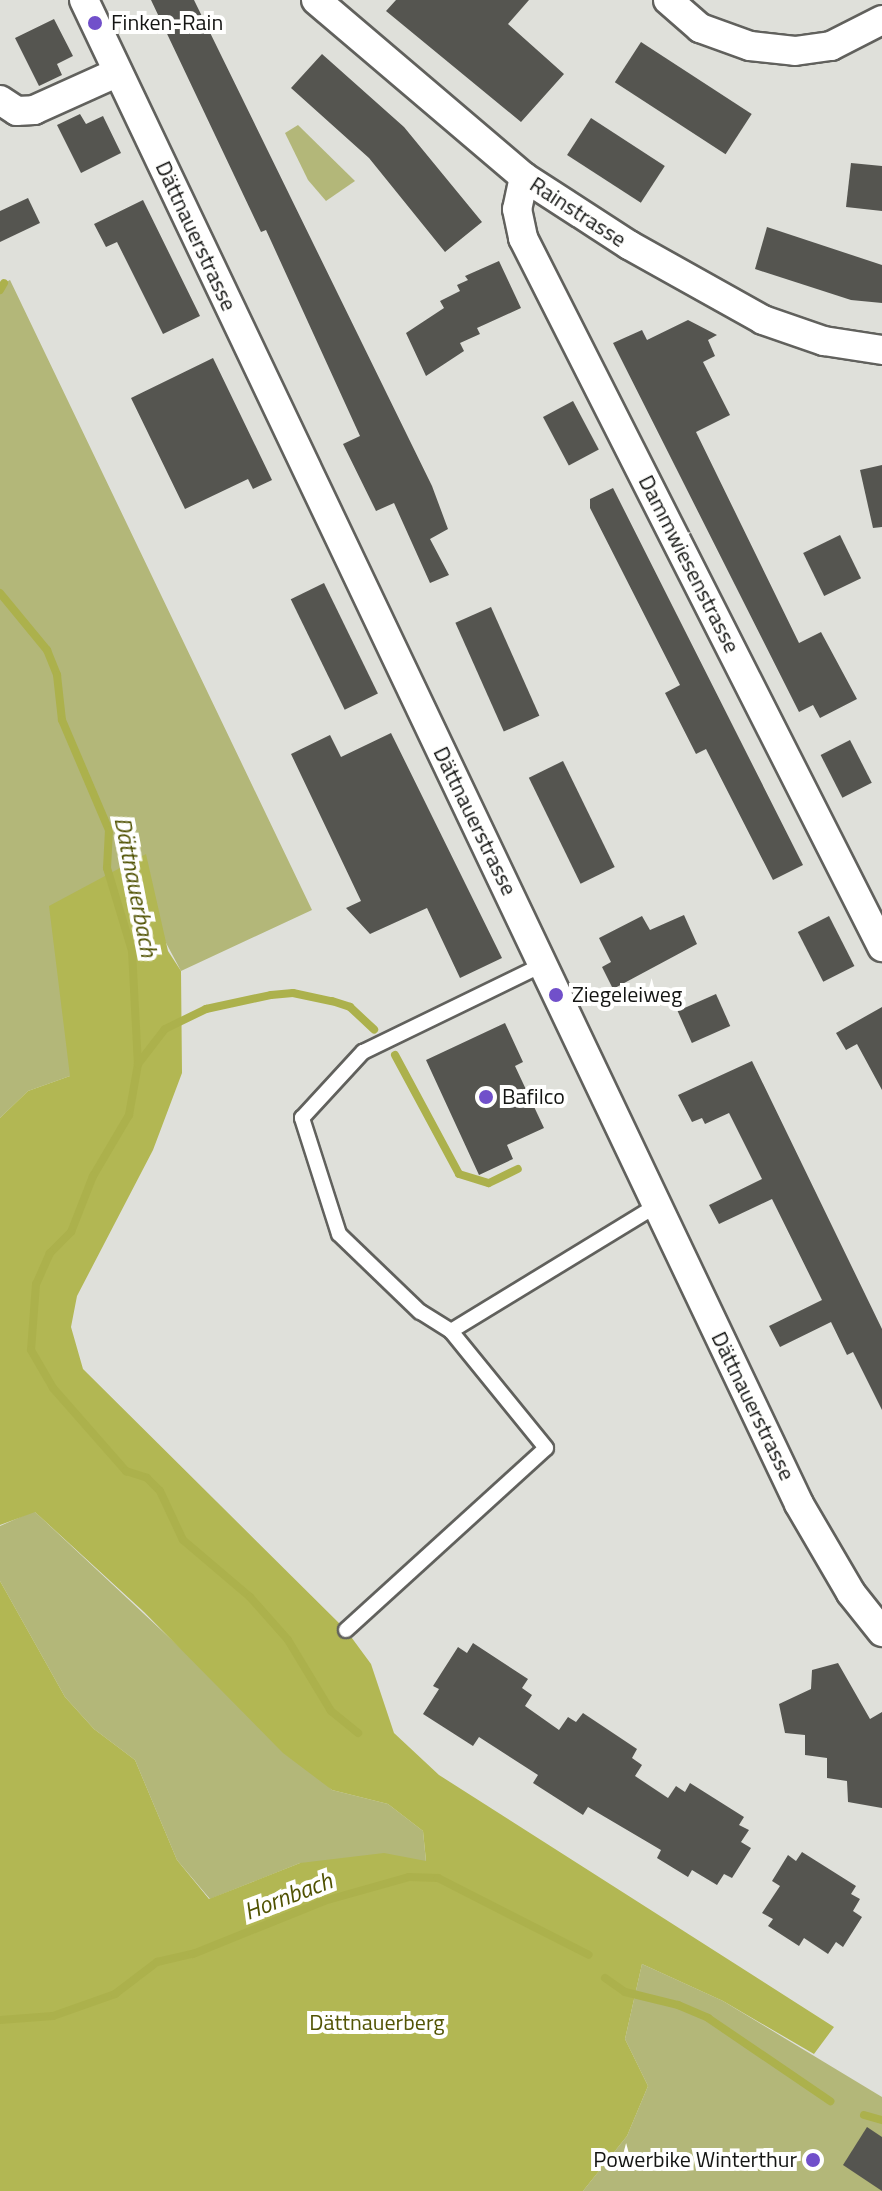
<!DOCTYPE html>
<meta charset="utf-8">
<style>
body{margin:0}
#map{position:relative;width:882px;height:2191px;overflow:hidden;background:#dfe0da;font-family:"Titillium Web",sans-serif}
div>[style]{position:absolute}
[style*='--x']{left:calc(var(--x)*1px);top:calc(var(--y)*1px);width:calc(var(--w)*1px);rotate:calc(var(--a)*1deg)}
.green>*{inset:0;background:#b3b779}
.forest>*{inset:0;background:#b2b753}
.stream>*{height:8px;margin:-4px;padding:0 4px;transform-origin:4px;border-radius:4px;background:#acb14c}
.building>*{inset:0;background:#555550;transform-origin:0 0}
.roads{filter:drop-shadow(2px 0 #61615d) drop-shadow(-2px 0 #61615d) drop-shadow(0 2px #61615d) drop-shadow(0 -2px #61615d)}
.lane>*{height:14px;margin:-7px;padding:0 7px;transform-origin:7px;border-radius:7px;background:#fff}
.street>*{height:28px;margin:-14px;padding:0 14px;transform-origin:14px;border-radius:14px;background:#fff}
.dots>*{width:22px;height:22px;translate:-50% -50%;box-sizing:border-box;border:4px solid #fffffe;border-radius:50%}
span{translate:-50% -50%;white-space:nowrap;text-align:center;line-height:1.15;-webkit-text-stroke:8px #fffffe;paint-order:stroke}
.poi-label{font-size:22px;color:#141513}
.left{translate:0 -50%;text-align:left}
.right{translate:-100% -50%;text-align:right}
.street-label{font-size:22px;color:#141513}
.park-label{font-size:22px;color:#525404}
.water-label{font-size:24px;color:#4f5100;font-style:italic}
</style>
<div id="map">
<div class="green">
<div style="clip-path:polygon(298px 125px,355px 181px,326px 201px,308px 180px,285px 133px)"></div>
<div style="clip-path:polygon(10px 280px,312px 910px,181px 971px,165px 941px,70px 1076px,28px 1091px,0 1118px,0 285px)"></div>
<div style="clip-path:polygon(34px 1511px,332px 1790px,388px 1804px,423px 1831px,426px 1862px,300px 1863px,210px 1899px,177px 1860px,135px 1760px,94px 1729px,65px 1697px,0 1581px,0 1526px)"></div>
<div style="clip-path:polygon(642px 1964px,723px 2001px,882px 2097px,882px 2191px,583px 2191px,627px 2136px,648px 2086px,625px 2039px)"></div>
</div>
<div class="forest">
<div style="clip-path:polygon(146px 854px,168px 951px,181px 971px,182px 1073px,153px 1150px,77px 1296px,71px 1327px,83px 1369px,346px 1630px,371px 1664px,394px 1733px,439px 1775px,834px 2027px,814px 2054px,723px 2001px,642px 1964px,625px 2039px,648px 2086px,627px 2136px,583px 2191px,0 2191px,0 1581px,65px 1697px,94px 1729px,135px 1760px,177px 1860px,209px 1899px,300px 1863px,384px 1853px,426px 1861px,423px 1831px,388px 1804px,332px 1790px,283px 1753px,144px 1612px,35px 1512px,0 1525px,0 1118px,28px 1091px,70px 1076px,49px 906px)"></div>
</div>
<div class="stream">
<div style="--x:0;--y:290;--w:8;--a:-60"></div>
<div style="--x:0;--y:593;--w:74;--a:50.5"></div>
<div style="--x:47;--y:650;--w:27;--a:68"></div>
<div style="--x:57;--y:675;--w:45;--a:83.7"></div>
<div style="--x:62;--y:720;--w:120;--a:66.9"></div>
<div style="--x:109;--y:830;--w:38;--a:93"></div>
<div style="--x:107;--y:868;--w:87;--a:73.2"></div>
<div style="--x:132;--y:951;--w:113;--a:87"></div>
<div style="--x:138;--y:1064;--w:52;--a:100"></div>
<div style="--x:129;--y:1115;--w:71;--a:120.5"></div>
<div style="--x:93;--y:1176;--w:60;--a:111.4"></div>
<div style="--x:71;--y:1232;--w:30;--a:135"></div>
<div style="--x:50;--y:1253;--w:34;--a:114"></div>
<div style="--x:36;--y:1284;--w:66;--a:94.3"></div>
<div style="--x:31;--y:1350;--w:44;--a:59.9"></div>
<div style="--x:53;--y:1388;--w:111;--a:48.7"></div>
<div style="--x:126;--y:1471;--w:22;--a:18"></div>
<div style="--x:147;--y:1478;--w:18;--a:45"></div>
<div style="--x:160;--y:1491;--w:54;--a:64.9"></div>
<div style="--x:183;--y:1540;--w:88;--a:40.4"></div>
<div style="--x:250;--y:1597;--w:57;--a:48.5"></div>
<div style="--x:288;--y:1640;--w:83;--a:58.8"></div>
<div style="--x:331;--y:1711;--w:35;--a:39"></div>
<div style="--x:395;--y:1055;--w:135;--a:61.7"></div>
<div style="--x:459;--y:1174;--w:31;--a:17"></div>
<div style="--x:489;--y:1183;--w:32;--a:-26"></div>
<div style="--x:138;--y:1064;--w:44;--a:-52.4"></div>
<div style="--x:165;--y:1029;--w:46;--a:-26"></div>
<div style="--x:206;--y:1009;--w:66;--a:-12.2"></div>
<div style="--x:271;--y:995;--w:22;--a:-5"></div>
<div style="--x:293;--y:993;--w:40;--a:12"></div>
<div style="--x:332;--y:1001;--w:19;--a:18"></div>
<div style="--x:350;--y:1007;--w:33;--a:43"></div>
<div style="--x:605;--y:1978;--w:24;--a:35"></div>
<div style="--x:625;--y:1992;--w:55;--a:13.8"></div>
<div style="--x:678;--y:2005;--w:33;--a:23"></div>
<div style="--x:708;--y:2018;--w:148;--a:34.2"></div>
<div style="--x:0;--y:2020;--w:53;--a:-4.3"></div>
<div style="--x:53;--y:2016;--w:66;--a:-19.5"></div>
<div style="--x:115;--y:1994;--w:53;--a:-37.3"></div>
<div style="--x:157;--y:1962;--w:37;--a:-13"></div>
<div style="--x:193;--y:1954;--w:141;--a:-22"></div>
<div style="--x:324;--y:1901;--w:88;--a:-15.8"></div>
<div style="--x:409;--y:1877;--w:29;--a:2"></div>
<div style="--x:438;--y:1878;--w:169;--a:27"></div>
<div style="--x:864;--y:2115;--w:19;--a:16"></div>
</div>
<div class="building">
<div style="clip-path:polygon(151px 0,194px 0,432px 486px,448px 529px,430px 539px,449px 575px,430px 583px,394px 503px,376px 511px,343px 444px,360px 436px,266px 230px,261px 232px)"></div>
<div style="clip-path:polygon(396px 0,529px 0,508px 24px,564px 74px,521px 122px,386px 11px)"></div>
<div style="clip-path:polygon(54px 19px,73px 56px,57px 64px,62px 75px,39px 86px,15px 38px)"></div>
<div style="left:641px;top:42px;width:132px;height:48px;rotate:33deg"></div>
<div style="clip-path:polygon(322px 54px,404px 127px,482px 222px,445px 252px,369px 158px,291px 88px)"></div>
<div style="clip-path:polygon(80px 114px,86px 124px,103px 116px,121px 153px,81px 173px,57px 125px)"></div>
<div style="left:591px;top:118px;width:88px;height:44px;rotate:33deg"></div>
<div style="clip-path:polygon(851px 163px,882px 166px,882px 211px,846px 207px)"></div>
<div style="clip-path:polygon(28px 198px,40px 223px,0 242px,0 211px)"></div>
<div style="clip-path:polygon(143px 200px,200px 316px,163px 334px,117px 242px,106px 247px,94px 224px)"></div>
<div style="clip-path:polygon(767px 227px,882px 265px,882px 303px,851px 300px,755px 269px)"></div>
<div style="clip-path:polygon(499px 261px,521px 308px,477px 328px,480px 334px,460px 343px,464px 351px,426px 376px,406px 333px,444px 308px,440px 301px,460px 291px,457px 285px,468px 280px,465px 276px)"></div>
<div style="clip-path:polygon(688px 320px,717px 335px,708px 340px,715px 356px,703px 362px,730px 415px,696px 432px,799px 643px,821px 632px,857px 699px,820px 718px,813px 705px,799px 712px,613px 343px,642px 330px,647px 340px)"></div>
<div style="clip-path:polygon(213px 358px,272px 480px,253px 489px,248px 479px,185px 509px,131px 398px)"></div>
<div style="left:573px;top:401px;width:55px;height:34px;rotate:62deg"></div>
<div style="clip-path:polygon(882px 465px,882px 527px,873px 528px,860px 470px)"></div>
<div style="clip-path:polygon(613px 488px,803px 865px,773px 880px,706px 749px,696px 754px,665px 693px,680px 685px,590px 508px,590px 499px)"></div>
<div style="left:840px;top:535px;width:48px;height:41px;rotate:64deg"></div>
<div style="left:324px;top:583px;width:123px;height:37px;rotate:64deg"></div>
<div style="left:491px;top:607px;width:119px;height:39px;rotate:66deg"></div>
<div style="clip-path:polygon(391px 733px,502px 958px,460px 978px,427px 908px,370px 934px,346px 908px,361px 901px,291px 754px,330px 735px,341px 757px)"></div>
<div style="left:850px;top:740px;width:48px;height:33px;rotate:63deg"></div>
<div style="left:563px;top:761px;width:118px;height:38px;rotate:64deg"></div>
<div style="clip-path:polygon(684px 915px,697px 944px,613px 989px,602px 967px,611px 962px,599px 938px,642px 916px,650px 930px)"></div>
<div style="left:829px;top:916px;width:56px;height:35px;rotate:63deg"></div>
<div style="left:716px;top:994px;width:35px;height:42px;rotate:66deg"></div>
<div style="clip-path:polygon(882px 1007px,882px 1090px,857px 1044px,846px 1050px,836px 1033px)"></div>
<div style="clip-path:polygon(505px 1023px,523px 1062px,515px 1066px,544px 1128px,507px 1145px,513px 1159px,479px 1175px,426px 1060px)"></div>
<div style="clip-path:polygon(752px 1061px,882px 1329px,882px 1410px,853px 1352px,847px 1355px,831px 1322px,780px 1347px,769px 1326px,822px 1300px,772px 1199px,719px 1224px,709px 1205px,762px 1179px,729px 1113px,705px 1124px,702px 1118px,692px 1122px,678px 1095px)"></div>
<div style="clip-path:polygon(473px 1643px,528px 1679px,522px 1688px,532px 1695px,525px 1706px,559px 1730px,568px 1717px,576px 1722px,583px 1713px,637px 1749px,632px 1758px,642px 1765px,635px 1776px,668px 1798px,676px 1786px,685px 1792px,690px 1783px,744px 1817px,739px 1825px,749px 1830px,741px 1842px,751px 1848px,732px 1878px,724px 1874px,717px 1885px,692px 1870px,688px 1877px,657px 1858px,661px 1850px,588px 1807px,583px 1815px,533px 1783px,538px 1775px,479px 1737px,473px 1746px,423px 1714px,439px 1689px,433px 1686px,458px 1647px,467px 1653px)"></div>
<div style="clip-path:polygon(838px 1663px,870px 1719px,882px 1712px,882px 1808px,848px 1802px,847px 1781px,827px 1778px,827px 1758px,805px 1755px,805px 1735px,785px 1733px,779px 1704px,811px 1689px,812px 1670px)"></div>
<div style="clip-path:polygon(802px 1852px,856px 1886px,851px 1894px,860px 1899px,853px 1911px,862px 1917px,843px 1947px,836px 1942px,828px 1954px,804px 1938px,799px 1946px,768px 1926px,773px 1919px,762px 1913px,780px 1886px,772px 1881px,788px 1855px,796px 1861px)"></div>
<div style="clip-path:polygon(867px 2127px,882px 2137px,882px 2191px,843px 2165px)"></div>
</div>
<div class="roads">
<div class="lane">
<div style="--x:451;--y:1331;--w:240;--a:-31.4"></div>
<div style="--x:346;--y:1630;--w:270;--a:-42.3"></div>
<div style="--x:546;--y:1448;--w:151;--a:-129.1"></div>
<div style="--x:451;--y:1331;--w:36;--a:-148"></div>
<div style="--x:420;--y:1312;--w:112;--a:-136.1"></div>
<div style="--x:339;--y:1234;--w:122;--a:-107.7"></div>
<div style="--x:302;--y:1118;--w:90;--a:-47.3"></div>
<div style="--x:363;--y:1052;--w:199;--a:-25.9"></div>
</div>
<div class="street">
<div style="--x:84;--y:0;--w:1665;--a:64.57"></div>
<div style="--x:799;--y:1504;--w:103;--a:59.7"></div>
<div style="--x:851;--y:1593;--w:50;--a:51.5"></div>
<div style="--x:316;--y:0;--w:273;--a:40.4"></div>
<div style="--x:524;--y:177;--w:125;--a:32.9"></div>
<div style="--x:629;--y:245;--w:154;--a:29.2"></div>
<div style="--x:763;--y:320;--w:65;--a:19"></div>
<div style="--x:824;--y:341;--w:59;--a:8.8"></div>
<div style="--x:668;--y:0;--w:43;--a:41.2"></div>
<div style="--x:700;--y:28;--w:53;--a:19.8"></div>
<div style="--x:750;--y:46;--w:45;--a:6.3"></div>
<div style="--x:795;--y:51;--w:36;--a:-8"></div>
<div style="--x:831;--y:46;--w:57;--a:-27"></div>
<div style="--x:0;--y:100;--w:20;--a:33"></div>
<div style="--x:17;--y:111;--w:17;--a:-3"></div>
<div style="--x:34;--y:110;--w:92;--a:-24.3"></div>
<div style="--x:524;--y:177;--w:33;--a:102"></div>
<div style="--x:517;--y:209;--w:30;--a:78"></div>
<div style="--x:523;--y:238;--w:795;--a:63.14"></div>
</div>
</div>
<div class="dots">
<div style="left:95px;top:23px;background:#7150ca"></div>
<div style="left:556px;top:995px;background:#7150ca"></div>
<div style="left:486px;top:1097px;background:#7150ca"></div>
<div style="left:813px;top:2160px;background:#7150ca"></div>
</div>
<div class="poi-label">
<span class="left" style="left:111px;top:23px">Finken-Rain</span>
<span class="left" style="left:572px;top:995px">Ziegeleiweg</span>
<span class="left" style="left:502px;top:1097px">Bafilco</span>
<span class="right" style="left:797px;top:2160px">Powerbike Winterthur</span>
</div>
<div class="street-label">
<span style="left:578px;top:212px;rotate:33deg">Rainstrasse</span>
<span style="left:196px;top:236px;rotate:65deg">Dättnauerstrasse</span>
<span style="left:689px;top:564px;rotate:63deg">Dammwiesenstrasse</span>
<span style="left:475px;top:821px;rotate:64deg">Dättnauerstrasse</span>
<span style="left:753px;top:1406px;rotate:64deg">Dättnauerstrasse</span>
</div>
<div class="park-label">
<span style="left:377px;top:2023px">Dättnauerberg</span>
</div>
<div class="water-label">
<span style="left:136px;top:887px;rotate:79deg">Dättnauerbach</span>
<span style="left:288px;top:1896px;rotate:-21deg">Hornbach</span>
</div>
</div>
